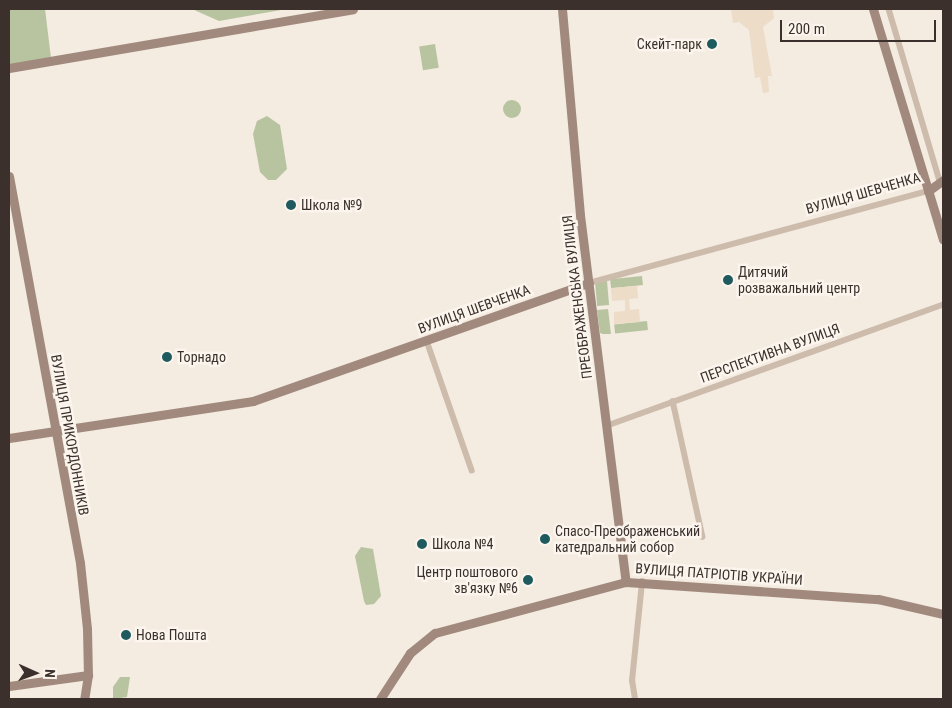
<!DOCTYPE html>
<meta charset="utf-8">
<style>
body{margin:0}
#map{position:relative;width:952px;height:708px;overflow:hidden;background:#f4ebe1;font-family:"Roboto Condensed",sans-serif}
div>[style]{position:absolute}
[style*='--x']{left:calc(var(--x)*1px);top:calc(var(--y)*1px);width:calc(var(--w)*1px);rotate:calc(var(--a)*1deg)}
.green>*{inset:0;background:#b8c4a0;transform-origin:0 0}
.round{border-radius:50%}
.plaza>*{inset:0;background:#ecdcc8}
.street>*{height:5.5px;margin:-2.75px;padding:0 2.75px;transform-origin:2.75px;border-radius:2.75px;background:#cdbbac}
.secondary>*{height:9px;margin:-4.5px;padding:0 4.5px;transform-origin:4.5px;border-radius:4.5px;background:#a18a7d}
.dots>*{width:14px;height:14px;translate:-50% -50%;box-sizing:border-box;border:2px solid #fbf5ee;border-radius:50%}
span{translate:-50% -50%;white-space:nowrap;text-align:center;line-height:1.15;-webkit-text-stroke:5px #fbf5ee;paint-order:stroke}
.poi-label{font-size:14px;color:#3b302b}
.right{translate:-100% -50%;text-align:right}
.left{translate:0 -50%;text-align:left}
.street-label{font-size:14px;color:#3b302b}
.frame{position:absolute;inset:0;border:10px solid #3b302b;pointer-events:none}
.north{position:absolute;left:10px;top:648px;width:50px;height:50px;-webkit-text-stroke:4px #fbf5ee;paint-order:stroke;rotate:92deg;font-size:14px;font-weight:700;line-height:20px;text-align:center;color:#3b302b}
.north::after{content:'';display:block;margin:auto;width:18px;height:22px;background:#3b302b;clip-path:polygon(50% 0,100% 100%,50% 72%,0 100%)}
.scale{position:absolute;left:780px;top:20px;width:156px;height:22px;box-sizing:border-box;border:2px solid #3b302b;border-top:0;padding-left:6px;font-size:15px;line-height:18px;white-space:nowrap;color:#3b302b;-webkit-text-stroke:4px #fbf5ee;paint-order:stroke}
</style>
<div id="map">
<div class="green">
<div style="clip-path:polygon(9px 9px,45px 9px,51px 58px,9px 65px)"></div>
<div style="clip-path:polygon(192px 9px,287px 9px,219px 21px)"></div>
<div style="left:435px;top:44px;width:24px;height:16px;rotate:81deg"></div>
<div class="round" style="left:503px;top:100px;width:18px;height:18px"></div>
<div style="clip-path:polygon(267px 116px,280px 125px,287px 169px,276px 180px,268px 180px,260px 172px,253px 134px,257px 121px)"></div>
<div style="left:642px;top:276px;width:9px;height:32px;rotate:84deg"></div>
<div style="left:607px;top:281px;width:24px;height:12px;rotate:85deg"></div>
<div style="clip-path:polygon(608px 309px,611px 334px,603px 334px,600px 333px,597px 310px)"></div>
<div style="left:647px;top:321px;width:9px;height:33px;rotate:84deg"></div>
<div style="clip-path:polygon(361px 547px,373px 549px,381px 596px,374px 604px,366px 605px,364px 601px,355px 556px)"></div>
<div style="clip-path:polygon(120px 677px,130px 677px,127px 697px,113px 699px,113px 687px)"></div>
</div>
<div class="plaza">
<div style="clip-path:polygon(731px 9px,773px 9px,774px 18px,763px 27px,772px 76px,768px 76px,769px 92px,763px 93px,760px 77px,755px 78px,749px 30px,739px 22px,733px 23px)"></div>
<div style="clip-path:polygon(637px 286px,638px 298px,629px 299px,630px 310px,639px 309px,640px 322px,614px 324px,614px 312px,625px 311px,625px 300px,612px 301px,611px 288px)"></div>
</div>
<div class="street">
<div style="--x:889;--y:9;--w:179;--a:73.5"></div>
<div style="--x:589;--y:283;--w:351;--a:-15.2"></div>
<div style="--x:427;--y:341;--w:137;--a:70.8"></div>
<div style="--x:673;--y:401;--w:139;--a:77.6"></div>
<div style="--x:606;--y:426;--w:358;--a:-19.8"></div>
<div style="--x:635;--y:699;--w:18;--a:-99"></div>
<div style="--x:632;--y:681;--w:100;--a:-84.2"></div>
</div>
<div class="secondary">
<div style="--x:562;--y:9;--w:207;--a:85"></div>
<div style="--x:580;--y:215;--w:370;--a:82.9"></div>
<div style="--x:873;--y:9;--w:241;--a:73.1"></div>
<div style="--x:9;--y:68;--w:349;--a:-9.7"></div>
<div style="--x:9;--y:176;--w:393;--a:79.6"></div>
<div style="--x:80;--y:563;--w:66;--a:83.9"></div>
<div style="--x:87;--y:629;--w:46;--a:88.8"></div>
<div style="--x:88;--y:675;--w:24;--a:99"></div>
<div style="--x:928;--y:191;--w:19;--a:-36"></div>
<div style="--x:9;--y:438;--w:247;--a:-8.6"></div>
<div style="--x:253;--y:401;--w:356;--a:-19.4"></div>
<div style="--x:9;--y:686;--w:80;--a:-7.9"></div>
<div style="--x:380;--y:699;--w:55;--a:-56.9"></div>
<div style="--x:410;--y:653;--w:32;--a:-39"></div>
<div style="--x:435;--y:633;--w:198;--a:-15"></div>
<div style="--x:626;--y:582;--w:253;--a:3.9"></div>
<div style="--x:878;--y:599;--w:67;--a:13"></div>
</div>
<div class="dots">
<div style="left:712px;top:44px;background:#1f5a5e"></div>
<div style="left:291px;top:205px;background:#1f5a5e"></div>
<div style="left:728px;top:280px;background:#1f5a5e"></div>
<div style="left:167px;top:357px;background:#1f5a5e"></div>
<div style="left:545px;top:539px;background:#1f5a5e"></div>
<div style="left:422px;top:544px;background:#1f5a5e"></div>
<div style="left:528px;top:580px;background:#1f5a5e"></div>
<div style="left:126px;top:635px;background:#1f5a5e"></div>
</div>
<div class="poi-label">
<span class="right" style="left:702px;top:44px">Скейт-парк</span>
<span class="left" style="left:301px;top:205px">Школа №9</span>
<span class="left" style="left:738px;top:280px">Дитячий<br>розважальний центр</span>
<span class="left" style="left:177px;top:357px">Торнадо</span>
<span class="left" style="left:555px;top:539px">Спасо-Преображенський<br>катедральний собор</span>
<span class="left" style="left:432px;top:544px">Школа №4</span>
<span class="right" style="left:518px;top:580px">Центр поштового<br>зв'язку №6</span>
<span class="left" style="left:136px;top:635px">Нова Пошта</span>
</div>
<div class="street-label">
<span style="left:863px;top:193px;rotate:-16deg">ВУЛИЦЯ ШЕВЧЕНКА</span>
<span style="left:577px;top:297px;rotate:-97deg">ПРЕОБРАЖЕНСЬКА ВУЛИЦЯ</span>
<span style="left:474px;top:309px;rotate:-20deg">ВУЛИЦЯ ШЕВЧЕНКА</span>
<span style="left:770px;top:353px;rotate:-20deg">ПЕРСПЕКТИВНА ВУЛИЦЯ</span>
<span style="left:70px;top:435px;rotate:80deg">ВУЛИЦЯ ПРИКОРДОННИКІВ</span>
<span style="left:719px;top:574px;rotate:4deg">ВУЛИЦЯ ПАТРІОТІВ УКРАЇНИ</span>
</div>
<div class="frame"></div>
<div class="north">N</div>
<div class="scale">200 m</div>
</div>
